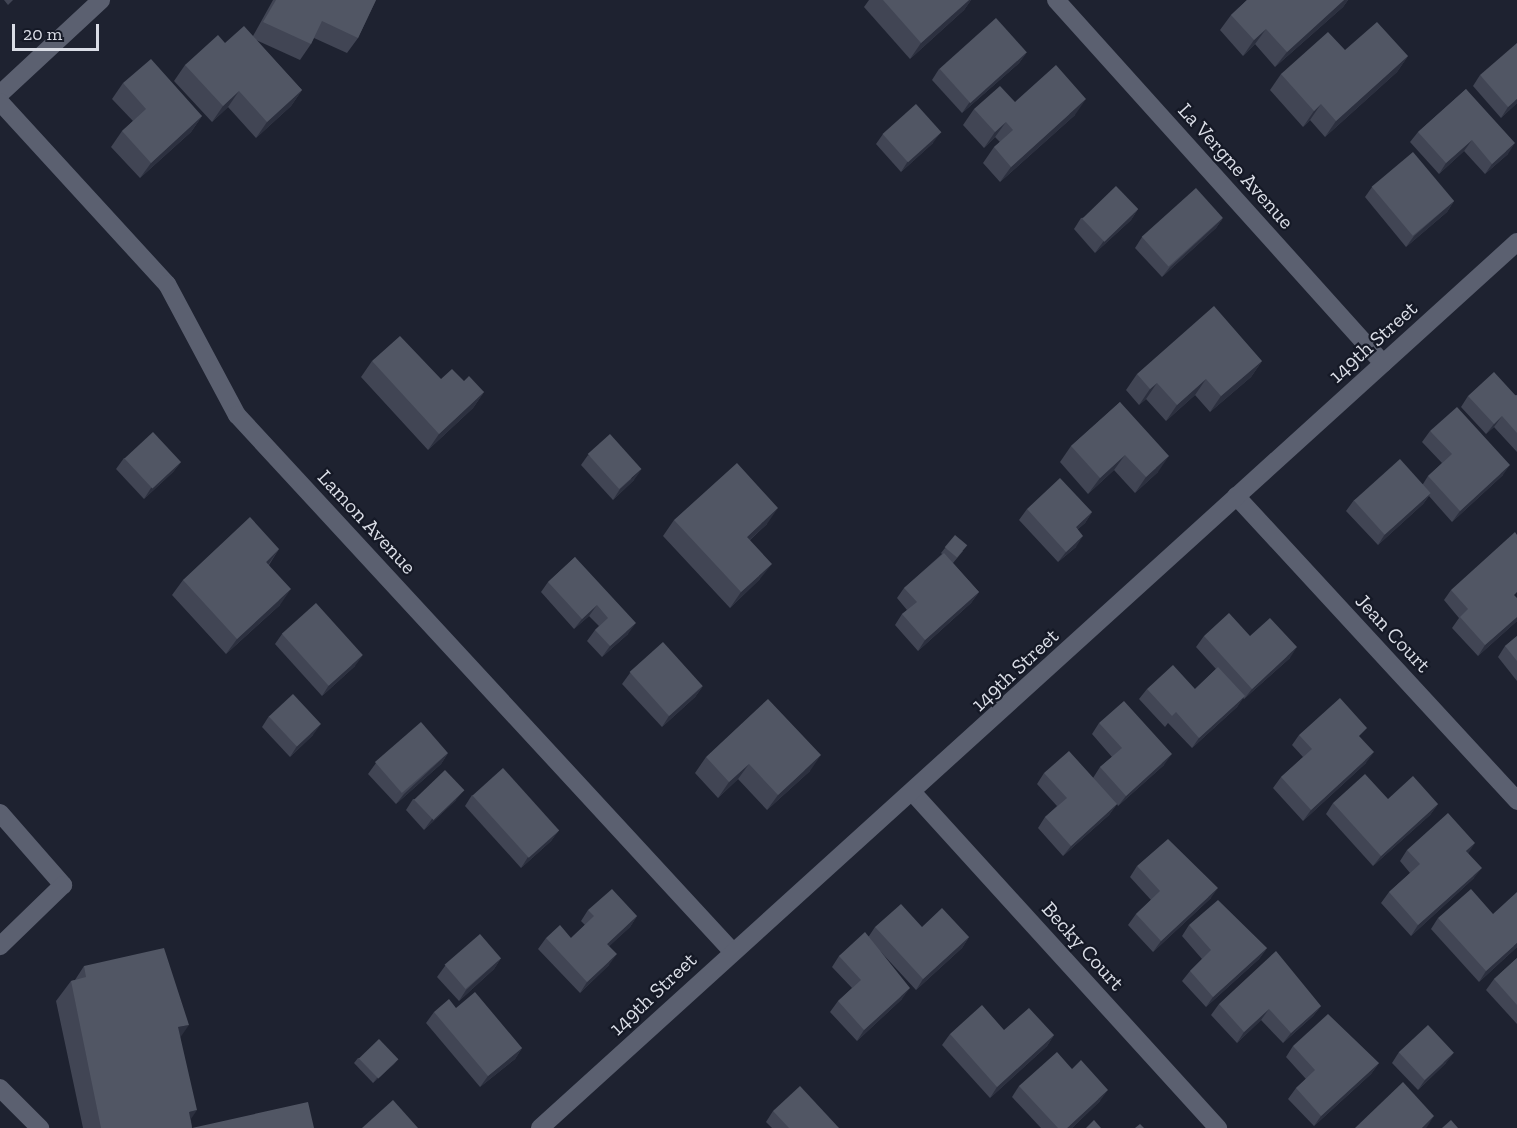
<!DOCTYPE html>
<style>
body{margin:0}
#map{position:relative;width:1517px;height:1128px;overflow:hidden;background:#1e2230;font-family:"Zilla Slab",serif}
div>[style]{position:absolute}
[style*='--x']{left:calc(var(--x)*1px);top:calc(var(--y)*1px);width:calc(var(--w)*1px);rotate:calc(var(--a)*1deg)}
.minor>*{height:18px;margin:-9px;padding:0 9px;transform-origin:9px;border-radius:9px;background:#5b6070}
.wall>*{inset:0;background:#414554}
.shaded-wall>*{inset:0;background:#2c303f}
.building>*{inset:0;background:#515664;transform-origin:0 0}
span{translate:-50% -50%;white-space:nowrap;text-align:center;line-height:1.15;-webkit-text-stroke:4.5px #151926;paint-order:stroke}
.street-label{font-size:21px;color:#dadde6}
.scale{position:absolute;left:12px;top:24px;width:87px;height:27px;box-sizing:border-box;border:3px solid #dadde6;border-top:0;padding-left:8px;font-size:18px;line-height:21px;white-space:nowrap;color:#dadde6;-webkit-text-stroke:4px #151926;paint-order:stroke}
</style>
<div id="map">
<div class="minor">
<div style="--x:1056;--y:0;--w:489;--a:48"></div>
<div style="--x:0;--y:94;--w:138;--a:-42.9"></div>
<div style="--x:0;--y:102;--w:247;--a:47.5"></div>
<div style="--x:167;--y:284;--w:149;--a:61.9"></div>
<div style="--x:237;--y:415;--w:730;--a:47.28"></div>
<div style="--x:1236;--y:496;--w:415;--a:47.3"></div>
<div style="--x:914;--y:794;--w:452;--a:47.7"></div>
<div style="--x:0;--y:813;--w:96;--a:48.8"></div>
<div style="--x:63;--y:885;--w:88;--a:135.9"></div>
<div style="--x:0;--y:1088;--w:57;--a:45"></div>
<div style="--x:540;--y:1128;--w:1319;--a:-42.2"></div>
</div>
<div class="wall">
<div style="clip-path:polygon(4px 0,13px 0,8px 5px)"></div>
<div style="clip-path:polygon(273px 0,376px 0,358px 38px,347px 53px,314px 38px,311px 44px,300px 60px,256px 40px,302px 90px,291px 106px,256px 138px,228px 107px,212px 122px,174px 81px,185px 65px,225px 43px,253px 36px)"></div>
<div style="clip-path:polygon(869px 0,971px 0,964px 10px,910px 59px,864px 7px)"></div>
<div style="clip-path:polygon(1247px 0,1348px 0,1343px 7px,1275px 67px,1255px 44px,1243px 56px,1220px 30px,1231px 15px)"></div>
<div style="clip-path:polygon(1345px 50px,1408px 56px,1397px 72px,1325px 137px,1310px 120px,1303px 127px,1270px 90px,1281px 74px)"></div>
<div style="clip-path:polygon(1027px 52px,1019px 63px,962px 113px,932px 80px,939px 69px)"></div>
<div style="clip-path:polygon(1480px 75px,1517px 103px,1501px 118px,1473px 86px)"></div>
<div style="clip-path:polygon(123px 83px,202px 116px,191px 132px,140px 178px,111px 147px,122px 131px,133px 121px,112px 99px)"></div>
<div style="clip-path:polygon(1466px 89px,1508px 154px,1485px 174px,1464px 151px,1439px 174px,1410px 142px,1418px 132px)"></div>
<div style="clip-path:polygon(1015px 102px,1075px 115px,1000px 182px,983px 163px,994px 147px,1000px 142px,995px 137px,984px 148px,963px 125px,974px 109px)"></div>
<div style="clip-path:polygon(883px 134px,933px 143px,901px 172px,876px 144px)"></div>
<div style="clip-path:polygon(1372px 187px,1454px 201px,1447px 212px,1406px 247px,1365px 197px)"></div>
<div style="clip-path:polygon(1138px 209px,1131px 220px,1095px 253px,1074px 229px,1081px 218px)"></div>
<div style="clip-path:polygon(1223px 218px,1216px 228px,1162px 277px,1135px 248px,1142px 237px)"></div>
<div style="clip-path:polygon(372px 361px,441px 379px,464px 381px,484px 392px,473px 408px,428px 450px,361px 377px)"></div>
<div style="clip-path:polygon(1262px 361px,1251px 377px,1210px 412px,1195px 395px,1166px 421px,1146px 399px,1139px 405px,1126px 390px,1137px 374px)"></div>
<div style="clip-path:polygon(1517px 395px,1517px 452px,1494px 427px,1486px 434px,1461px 407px,1468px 396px)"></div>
<div style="clip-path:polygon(1120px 402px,1158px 472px,1135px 493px,1114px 470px,1088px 494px,1060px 462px,1071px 446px)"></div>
<div style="clip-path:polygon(1430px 431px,1503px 475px,1452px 522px,1429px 496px,1423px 504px,1378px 545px,1346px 511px,1354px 500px,1423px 484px,1428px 476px,1442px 463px,1422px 442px)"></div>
<div style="clip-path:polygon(588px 455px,634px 480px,613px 500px,581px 465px)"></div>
<div style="clip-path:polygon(124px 458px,181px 462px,173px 472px,144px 499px,116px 469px)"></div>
<div style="clip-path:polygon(1027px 509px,1092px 512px,1085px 523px,1078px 529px,1076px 547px,1058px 562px,1019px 520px)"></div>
<div style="clip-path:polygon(674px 520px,767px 524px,750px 540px,760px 579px,730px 608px,663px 536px)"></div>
<div style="clip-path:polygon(945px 548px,963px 551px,953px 563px,979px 592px,971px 603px,918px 651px,895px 625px,902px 614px,907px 610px,897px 598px,904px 588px,942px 554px,941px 553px)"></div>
<div style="clip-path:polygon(279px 549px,269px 565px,280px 605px,226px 654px,172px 595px,183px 580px)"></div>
<div style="clip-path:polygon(575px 557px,628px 634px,602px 657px,587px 641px,595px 630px,599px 626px,589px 616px,574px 629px,541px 592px,548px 582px)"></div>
<div style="clip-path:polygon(1451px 590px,1516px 597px,1517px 621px,1478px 656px,1452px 628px,1459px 618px,1444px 600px)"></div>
<div style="clip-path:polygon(282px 634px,355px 666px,322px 696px,275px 644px)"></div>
<div style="clip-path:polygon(1204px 636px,1250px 636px,1290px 658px,1244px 699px,1243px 698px,1237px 707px,1192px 748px,1168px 723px,1165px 727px,1139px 699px,1147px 689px,1195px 689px,1216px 669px,1196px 647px)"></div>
<div style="clip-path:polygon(1517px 636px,1517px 681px,1498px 657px,1505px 646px)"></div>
<div style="clip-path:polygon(630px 673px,703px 686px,695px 697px,662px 727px,622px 684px)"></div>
<div style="clip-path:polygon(269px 716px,313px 735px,290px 757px,262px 727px)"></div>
<div style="clip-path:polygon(1099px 723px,1164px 765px,1118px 806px,1117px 804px,1109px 815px,1063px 856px,1038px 828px,1045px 817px,1057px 806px,1037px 784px,1044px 773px,1093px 778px,1100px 767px,1112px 757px,1092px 734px)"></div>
<div style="clip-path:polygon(1299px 735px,1360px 738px,1366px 763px,1303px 821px,1273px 788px,1281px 777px,1303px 757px,1292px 745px)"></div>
<div style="clip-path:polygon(448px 753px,441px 764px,396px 804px,368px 774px,376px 763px)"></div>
<div style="clip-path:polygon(706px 757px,810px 771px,767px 810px,738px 779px,718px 798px,695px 773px)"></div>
<div style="clip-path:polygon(472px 795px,559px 830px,551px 841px,521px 868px,465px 806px)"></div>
<div style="clip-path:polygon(413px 799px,456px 800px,424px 830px,406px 810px)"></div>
<div style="clip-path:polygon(1388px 799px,1438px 804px,1430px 815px,1373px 866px,1326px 814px,1333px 803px)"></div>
<div style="clip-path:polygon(1407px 850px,1468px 853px,1474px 878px,1411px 936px,1381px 903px,1389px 892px,1410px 873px,1400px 861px)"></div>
<div style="clip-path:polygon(1137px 866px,1211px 898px,1153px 952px,1128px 925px,1136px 914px,1151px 900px,1130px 877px)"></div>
<div style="clip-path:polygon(588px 910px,637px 916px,630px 927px,609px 946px,609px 965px,580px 993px,538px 949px,546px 938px,571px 938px,585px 925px,581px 921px)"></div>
<div style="clip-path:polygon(1438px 918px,1517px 947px,1479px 982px,1431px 929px)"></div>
<div style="clip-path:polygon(1189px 925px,1267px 948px,1259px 959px,1206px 1007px,1182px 981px,1190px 971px,1202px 959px,1182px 936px)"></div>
<div style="clip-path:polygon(875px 927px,922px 927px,969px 937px,962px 948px,916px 990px,880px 951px,902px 999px,857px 1041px,830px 1012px,838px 1001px,852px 988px,832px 967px,839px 956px,869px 936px)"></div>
<div style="clip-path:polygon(501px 958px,494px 969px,459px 1001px,437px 977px,445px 966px)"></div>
<div style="clip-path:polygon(1517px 958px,1517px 1024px,1486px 990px,1494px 979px)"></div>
<div style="clip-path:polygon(84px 966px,180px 1037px,192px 1128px,314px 1128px,83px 1128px,56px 1001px,71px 981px,75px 980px)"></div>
<div style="clip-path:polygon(1219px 1004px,1321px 1006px,1313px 1016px,1283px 1043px,1261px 1020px,1237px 1043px,1211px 1015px)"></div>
<div style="clip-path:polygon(456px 1008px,522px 1048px,515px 1059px,480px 1087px,426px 1023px,434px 1012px)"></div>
<div style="clip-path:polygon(1004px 1030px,1054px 1035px,1047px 1046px,990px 1098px,942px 1045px,950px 1034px)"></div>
<div style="clip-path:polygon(1293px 1046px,1379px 1063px,1371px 1074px,1314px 1126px,1288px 1099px,1296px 1088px,1306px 1079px,1286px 1057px)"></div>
<div style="clip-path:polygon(1399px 1052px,1446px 1063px,1418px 1090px,1392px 1063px)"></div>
<div style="clip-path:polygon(358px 1058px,398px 1059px,394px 1064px,373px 1083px,354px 1063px)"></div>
<div style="clip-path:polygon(1072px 1069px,1100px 1101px,1072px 1128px,1041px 1128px,1012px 1097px,1019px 1086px)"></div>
<div style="clip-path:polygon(773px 1111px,839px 1128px,772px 1128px,766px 1122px)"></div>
</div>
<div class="shaded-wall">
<div style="clip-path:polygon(969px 0,971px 0,964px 10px,910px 59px,921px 43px)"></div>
<div style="clip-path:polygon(1344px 0,1348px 0,1343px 7px,1275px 67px,1287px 52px)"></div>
<div style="clip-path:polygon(1266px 29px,1255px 44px,1243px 56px,1254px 40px)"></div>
<div style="clip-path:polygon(1027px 52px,1019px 63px,962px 113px,969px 103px)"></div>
<div style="clip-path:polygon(1408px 56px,1397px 72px,1325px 137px,1336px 121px)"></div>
<div style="clip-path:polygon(302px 90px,291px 106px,256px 138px,267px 122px)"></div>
<div style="clip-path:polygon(239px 91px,228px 107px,212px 122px,223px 106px)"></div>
<div style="clip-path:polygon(1086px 99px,1075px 115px,1000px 182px,1011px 167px)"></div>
<div style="clip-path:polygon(1517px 99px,1517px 103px,1501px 118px,1508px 107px)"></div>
<div style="clip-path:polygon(1321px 104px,1310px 120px,1303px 127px,1314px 111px)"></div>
<div style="clip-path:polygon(202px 116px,191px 132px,140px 178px,151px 163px)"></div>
<div style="clip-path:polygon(1006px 122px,995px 137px,984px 148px,995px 132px)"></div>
<div style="clip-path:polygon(941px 132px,933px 143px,901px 172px,908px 161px)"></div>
<div style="clip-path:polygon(1472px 140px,1464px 151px,1439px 174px,1446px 163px)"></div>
<div style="clip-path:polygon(1515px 143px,1508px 154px,1485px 174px,1492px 164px)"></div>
<div style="clip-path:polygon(1454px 201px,1447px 212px,1406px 247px,1414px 236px)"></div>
<div style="clip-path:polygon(1138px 209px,1131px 220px,1095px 253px,1103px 242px)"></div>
<div style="clip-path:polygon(1223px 218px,1216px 228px,1162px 277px,1170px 267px)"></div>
<div style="clip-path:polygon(1262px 361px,1251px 377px,1210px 412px,1221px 396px)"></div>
<div style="clip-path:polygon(1206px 379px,1195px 395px,1166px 421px,1177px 405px)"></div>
<div style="clip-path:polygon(1157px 383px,1146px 399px,1139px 405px,1150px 389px)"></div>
<div style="clip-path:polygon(484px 392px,473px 408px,428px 450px,439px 434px)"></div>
<div style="clip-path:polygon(1502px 416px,1494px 427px,1486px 434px,1494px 424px)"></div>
<div style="clip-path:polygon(1125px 455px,1114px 470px,1088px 494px,1100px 478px)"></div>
<div style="clip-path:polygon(1169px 456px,1158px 472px,1135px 493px,1146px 477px)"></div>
<div style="clip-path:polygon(181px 462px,173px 472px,144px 499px,151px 488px)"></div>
<div style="clip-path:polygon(1510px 465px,1503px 475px,1452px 522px,1460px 511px)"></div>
<div style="clip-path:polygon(642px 469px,634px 480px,613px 500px,620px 489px)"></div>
<div style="clip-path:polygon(1431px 493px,1423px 504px,1378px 545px,1385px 534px)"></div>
<div style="clip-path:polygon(778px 508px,767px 524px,736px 552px,747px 537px)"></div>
<div style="clip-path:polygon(1092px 512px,1085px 523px,1068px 538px,1076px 527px)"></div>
<div style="clip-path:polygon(1083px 536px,1076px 547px,1058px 562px,1066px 552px)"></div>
<div style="clip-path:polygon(279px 549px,268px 565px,266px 562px)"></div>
<div style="clip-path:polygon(772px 564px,760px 579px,730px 608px,741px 592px)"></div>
<div style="clip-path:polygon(291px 589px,280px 605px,226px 654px,237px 639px)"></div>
<div style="clip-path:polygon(979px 592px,971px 603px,918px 651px,925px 640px)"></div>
<div style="clip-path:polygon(597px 605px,589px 616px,574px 629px,582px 619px)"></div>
<div style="clip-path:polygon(1517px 617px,1517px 621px,1478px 656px,1485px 645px)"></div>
<div style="clip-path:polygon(636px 623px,628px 634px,602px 657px,610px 646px)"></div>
<div style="clip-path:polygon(1297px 647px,1290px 658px,1244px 699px,1252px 689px)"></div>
<div style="clip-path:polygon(363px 655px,355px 666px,322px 696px,329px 685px)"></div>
<div style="clip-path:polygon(703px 686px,695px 697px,662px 727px,669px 716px)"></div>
<div style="clip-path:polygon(1245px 696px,1237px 707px,1192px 748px,1199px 738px)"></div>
<div style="clip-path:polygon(321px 724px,313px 735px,290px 757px,297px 746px)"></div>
<div style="clip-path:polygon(1374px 752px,1366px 763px,1303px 821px,1311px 810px)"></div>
<div style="clip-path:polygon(448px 753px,441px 764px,396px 804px,404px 794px)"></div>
<div style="clip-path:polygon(1172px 754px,1164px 765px,1118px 806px,1126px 796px)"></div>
<div style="clip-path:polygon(821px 755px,810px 771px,767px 810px,778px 795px)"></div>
<div style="clip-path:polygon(749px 764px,738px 779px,718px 798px,729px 782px)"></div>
<div style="clip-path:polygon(464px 790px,456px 800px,424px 830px,432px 819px)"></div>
<div style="clip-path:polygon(1117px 804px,1109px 815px,1063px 856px,1071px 846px)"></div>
<div style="clip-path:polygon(1438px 804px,1430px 815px,1373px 866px,1381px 856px)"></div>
<div style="clip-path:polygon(559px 830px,551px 841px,521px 868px,528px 857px)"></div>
<div style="clip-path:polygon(1475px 843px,1468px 854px,1466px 851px)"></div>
<div style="clip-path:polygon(1482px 868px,1474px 878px,1411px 936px,1418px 925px)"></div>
<div style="clip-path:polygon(1218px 888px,1211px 898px,1153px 952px,1161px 941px)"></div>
<div style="clip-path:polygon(637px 916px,630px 927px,600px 955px,607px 944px)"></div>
<div style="clip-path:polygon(969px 937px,962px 948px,916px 990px,923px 979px)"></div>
<div style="clip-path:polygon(1517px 943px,1517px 947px,1479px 982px,1486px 971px)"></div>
<div style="clip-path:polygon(1267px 948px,1259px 959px,1206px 1007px,1213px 997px)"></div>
<div style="clip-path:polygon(617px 954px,609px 965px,580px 993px,587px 982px)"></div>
<div style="clip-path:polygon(501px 958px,494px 969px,459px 1001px,466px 990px)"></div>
<div style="clip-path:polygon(910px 988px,902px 999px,857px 1041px,864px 1030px)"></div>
<div style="clip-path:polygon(1321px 1006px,1313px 1016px,1283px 1043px,1291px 1033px)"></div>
<div style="clip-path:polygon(1269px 1009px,1261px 1020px,1237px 1043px,1244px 1032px)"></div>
<div style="clip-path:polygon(189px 1025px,175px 1045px,178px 1027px)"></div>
<div style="clip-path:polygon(1054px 1035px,1047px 1046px,990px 1098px,997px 1087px)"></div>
<div style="clip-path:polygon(522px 1048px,515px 1059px,480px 1087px,488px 1076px)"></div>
<div style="clip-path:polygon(1454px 1053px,1446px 1063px,1418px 1090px,1425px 1080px)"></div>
<div style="clip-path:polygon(398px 1059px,394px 1064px,373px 1083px,377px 1078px)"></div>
<div style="clip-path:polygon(1379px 1063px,1371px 1074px,1314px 1126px,1321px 1116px)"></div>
<div style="clip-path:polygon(1108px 1090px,1100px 1101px,1072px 1128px,1067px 1128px)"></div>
<div style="clip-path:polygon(197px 1110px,185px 1128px,189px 1112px)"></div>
<div style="clip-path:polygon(1434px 1116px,1427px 1127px,1426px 1128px,1422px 1128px)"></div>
</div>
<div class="building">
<div style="clip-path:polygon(276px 0,376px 0,358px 38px,322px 21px,311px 44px,263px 22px)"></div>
<div style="clip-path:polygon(883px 0,969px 0,921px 43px)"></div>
<div style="clip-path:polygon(1247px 0,1344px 0,1287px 52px,1266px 29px,1254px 40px,1231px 15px)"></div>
<div style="left:996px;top:18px;width:46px;height:76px;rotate:48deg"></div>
<div style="clip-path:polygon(1377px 22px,1408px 56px,1336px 121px,1321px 104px,1314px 111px,1281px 74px,1328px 32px,1345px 50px)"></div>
<div style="clip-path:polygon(244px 26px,302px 90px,267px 122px,239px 91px,223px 106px,185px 65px,218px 35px,225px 43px)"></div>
<div style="clip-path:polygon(1517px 43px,1517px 99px,1508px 107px,1480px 75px)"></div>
<div style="clip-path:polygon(151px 59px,202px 116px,151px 163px,122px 131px,146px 109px,123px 83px)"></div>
<div style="clip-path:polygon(1056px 65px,1086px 99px,1011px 167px,994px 147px,1013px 130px,1006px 122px,995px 132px,974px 109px,1000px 86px,1015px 102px)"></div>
<div style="clip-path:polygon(1466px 89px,1515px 143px,1492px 164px,1472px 140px,1446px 163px,1418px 132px)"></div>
<div style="left:916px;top:104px;width:38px;height:45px;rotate:48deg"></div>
<div style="left:1413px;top:152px;width:64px;height:54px;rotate:50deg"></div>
<div style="left:1116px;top:186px;width:32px;height:47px;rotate:46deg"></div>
<div style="left:1196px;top:188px;width:40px;height:73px;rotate:48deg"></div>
<div style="clip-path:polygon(1214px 306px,1262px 361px,1221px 396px,1206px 379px,1177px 405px,1157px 383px,1150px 389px,1137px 374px)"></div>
<div style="clip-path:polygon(400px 336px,441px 379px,452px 369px,464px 381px,469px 376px,484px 392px,439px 434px,372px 361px)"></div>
<div style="clip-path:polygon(1494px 372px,1516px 396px,1517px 395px,1517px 433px,1502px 416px,1494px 424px,1468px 396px)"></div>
<div style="clip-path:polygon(1120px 402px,1169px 456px,1146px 477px,1125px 455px,1100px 478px,1071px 446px)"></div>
<div style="clip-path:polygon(1457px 407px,1510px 465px,1460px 511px,1428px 476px,1452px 454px,1430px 431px)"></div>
<div style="left:153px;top:432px;width:41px;height:39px;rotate:47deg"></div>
<div style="left:610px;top:434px;width:47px;height:30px;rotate:48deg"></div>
<div style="left:1400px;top:459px;width:46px;height:62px;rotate:48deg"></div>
<div style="clip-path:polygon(737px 463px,778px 508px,747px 537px,772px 564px,741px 592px,674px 520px)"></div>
<div style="clip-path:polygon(1060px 478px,1092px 512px,1076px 527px,1083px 536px,1066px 552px,1027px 509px)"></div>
<div style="clip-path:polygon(250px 517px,279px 549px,266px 562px,291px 589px,237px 639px,183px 580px)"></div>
<div style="clip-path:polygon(1515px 532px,1517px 535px,1517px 592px,1514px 595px,1517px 598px,1517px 617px,1485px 645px,1460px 617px,1468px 609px,1451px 590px)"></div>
<div style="left:955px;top:535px;width:16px;height:16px;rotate:40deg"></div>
<div style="clip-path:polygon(944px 553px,979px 592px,925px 640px,902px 614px,917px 602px,904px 588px)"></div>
<div style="clip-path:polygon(575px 557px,636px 623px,610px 646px,595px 630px,608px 618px,597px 605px,582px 619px,548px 582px)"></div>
<div style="left:316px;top:603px;width:70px;height:46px;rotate:48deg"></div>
<div style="clip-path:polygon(1229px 613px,1250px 636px,1270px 618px,1297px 647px,1252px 689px,1204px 636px)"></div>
<div style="clip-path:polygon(1517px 636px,1517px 661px,1505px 646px)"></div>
<div style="left:663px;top:642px;width:59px;height:45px;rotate:48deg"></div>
<div style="clip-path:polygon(1173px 665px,1195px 689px,1218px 667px,1245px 696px,1199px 738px,1176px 712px,1172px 716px,1147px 689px)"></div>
<div style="left:293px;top:694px;width:41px;height:33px;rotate:47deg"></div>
<div style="clip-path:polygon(1340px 698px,1367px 728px,1359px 736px,1374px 752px,1311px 810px,1281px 777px,1312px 749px,1299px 735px)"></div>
<div style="clip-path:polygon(768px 699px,821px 755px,778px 795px,749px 764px,729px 782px,706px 757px)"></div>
<div style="clip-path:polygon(1124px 701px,1172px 754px,1126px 796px,1100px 767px,1122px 748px,1099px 723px)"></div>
<div style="left:421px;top:722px;width:41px;height:61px;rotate:49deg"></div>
<div style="clip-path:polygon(1069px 751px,1117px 804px,1071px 846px,1045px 817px,1067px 798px,1044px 773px)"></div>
<div style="left:503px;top:768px;width:84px;height:41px;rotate:48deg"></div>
<div style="left:445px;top:770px;width:28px;height:43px;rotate:46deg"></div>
<div style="clip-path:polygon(1365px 774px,1388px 799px,1413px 776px,1438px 804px,1381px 856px,1333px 803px)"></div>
<div style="clip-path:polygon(1448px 813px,1475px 843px,1466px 851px,1482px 868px,1418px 925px,1389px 892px,1420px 864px,1407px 850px)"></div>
<div style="clip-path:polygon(1168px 839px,1218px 888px,1161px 941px,1136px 914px,1160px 891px,1137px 866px)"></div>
<div style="clip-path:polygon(612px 889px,637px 916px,607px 944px,617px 954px,587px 982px,546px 938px,560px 925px,571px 938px,594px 916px,588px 910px)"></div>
<div style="clip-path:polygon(1471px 889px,1493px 914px,1517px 892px,1517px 943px,1486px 971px,1438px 918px)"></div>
<div style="clip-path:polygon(1218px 900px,1267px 948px,1213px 997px,1190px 971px,1211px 950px,1189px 925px)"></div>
<div style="clip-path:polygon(901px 904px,922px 927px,942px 908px,969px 937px,923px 979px,875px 927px)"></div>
<div style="clip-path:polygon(865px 932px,910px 988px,864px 1030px,838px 1001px,861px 980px,839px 956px)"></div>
<div style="left:480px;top:934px;width:32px;height:47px;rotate:49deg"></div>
<div style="clip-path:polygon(164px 948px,189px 1025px,178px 1027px,197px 1110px,189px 1112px,192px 1128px,308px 1102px,314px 1128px,101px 1128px,71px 981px,86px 977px,84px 966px)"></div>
<div style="clip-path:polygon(1276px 951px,1321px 1006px,1291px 1033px,1269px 1009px,1244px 1032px,1219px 1004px)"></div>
<div style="clip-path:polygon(1517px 958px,1517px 1005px,1494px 979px)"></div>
<div style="clip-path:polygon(475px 992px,522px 1048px,488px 1076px,434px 1012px,449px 999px,456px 1008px)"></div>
<div style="clip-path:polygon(982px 1005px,1004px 1030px,1029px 1008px,1054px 1035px,997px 1087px,950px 1034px)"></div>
<div style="clip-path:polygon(1328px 1014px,1379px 1063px,1321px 1116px,1296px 1088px,1315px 1070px,1293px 1046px)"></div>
<div style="left:1428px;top:1025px;width:38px;height:40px;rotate:47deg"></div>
<div style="left:379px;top:1039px;width:28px;height:28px;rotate:46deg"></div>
<div style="clip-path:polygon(1057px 1052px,1072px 1069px,1081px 1060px,1108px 1090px,1067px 1128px,1058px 1128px,1019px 1086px)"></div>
<div style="clip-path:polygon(1403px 1082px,1434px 1116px,1422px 1128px,1355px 1128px)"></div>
<div style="clip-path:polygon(800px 1086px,839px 1128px,789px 1128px,773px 1111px)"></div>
<div style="clip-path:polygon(393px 1100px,418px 1128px,362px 1128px)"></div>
<div style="clip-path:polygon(1094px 1120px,1101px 1128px,1086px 1128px)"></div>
<div style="clip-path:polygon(1451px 1120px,1458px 1128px,1442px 1128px)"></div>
<div style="clip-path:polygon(1140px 1124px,1144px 1128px,1135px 1128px)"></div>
</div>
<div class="street-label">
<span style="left:1236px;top:166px;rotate:48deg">La Vergne Avenue</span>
<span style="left:1373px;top:342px;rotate:-42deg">149th Street</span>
<span style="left:367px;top:522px;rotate:47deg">Lamon Avenue</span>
<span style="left:1393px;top:633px;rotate:47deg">Jean Court</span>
<span style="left:1015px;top:670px;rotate:-43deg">149th Street</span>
<span style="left:1083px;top:946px;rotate:48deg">Becky Court</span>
<span style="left:653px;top:994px;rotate:-43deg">149th Street</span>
</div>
<div class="scale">20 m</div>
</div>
